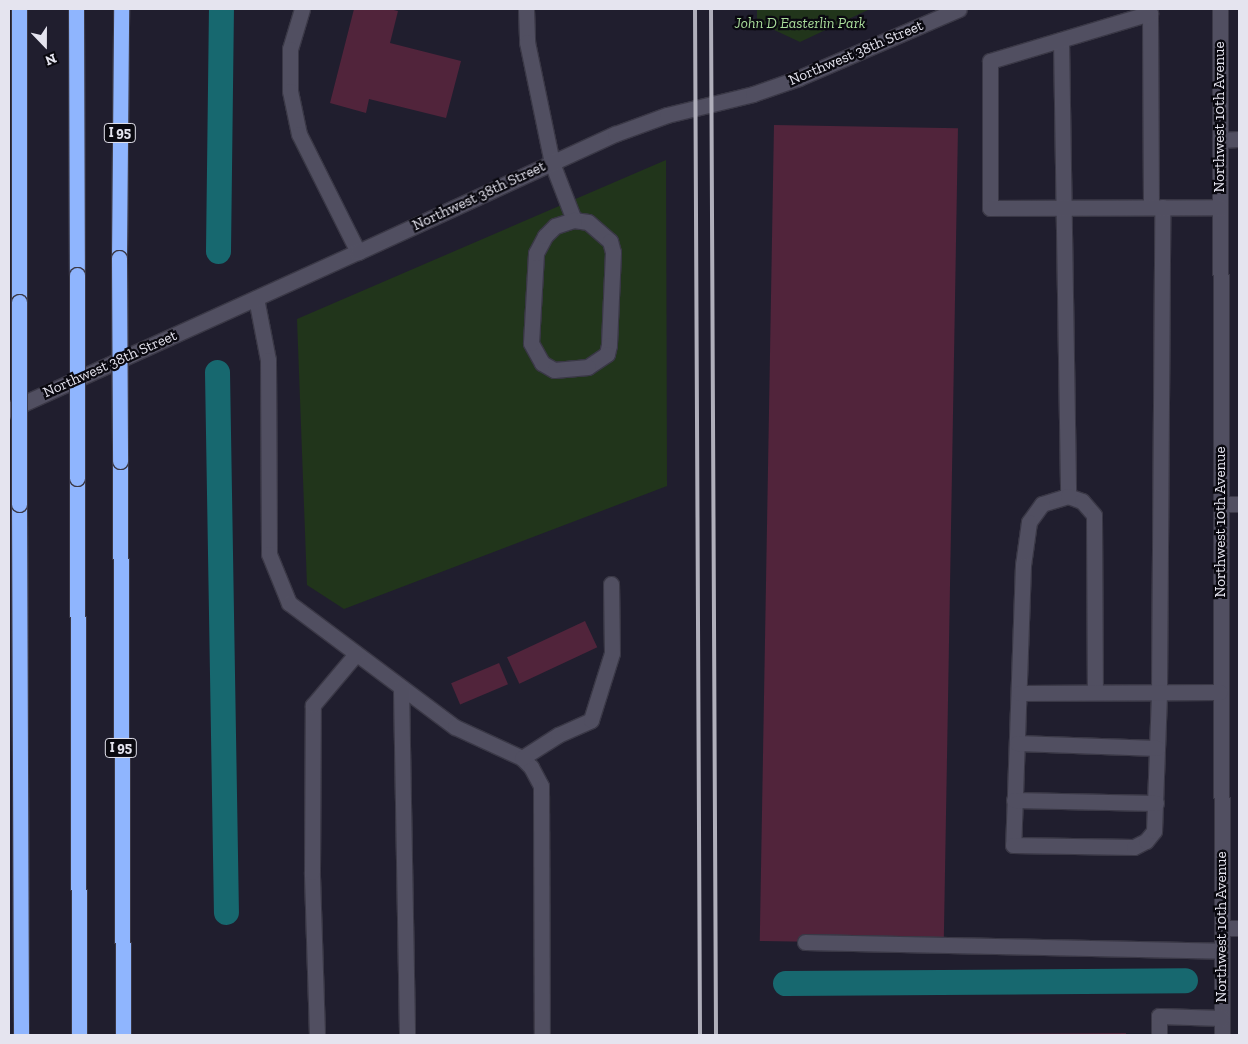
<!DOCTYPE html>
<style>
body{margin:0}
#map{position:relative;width:1248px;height:1044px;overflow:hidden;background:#201e2e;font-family:"Zilla Slab",serif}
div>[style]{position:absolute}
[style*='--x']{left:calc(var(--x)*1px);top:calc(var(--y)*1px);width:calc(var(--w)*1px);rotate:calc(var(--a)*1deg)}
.green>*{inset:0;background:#21351b}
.canal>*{height:25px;margin:-12.5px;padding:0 12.5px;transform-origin:12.5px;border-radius:12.5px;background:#17686f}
.building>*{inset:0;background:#51243b;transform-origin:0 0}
.roads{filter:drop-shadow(1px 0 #3a3846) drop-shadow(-1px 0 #3a3846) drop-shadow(0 1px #3a3846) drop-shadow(0 -1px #3a3846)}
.minor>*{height:15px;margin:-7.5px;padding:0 7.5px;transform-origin:7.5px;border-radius:7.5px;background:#514f61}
.highway>*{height:15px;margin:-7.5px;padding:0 7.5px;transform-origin:7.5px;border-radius:7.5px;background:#8fb5fe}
.rail>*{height:4px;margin:-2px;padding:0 2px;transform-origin:2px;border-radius:2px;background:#b0afbb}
.bridges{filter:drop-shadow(1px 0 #3a3846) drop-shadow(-1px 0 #3a3846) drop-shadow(0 1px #3a3846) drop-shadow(0 -1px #3a3846)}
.highway-bridge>*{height:15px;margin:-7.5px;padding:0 7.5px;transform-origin:7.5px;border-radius:7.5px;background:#8fb5fe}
span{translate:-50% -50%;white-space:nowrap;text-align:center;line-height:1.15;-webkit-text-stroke:4.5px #0a0910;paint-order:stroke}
.shield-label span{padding:1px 4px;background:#0a0910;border:1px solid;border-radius:4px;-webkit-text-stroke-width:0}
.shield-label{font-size:14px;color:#e5e4ef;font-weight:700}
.park-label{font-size:15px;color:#aadd9b;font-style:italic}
.street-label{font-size:15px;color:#e5e4ef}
.frame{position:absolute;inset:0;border:10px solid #e5e4ef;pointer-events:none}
.north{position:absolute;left:20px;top:20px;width:50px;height:50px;-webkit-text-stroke:4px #0a0910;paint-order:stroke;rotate:158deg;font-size:14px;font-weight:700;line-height:20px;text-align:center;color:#e5e4ef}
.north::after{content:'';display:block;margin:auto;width:18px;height:22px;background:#e5e4ef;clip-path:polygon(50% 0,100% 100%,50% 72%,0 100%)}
</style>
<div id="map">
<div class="green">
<div style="clip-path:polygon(757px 9px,870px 9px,800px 42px,757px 22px)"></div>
<div style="clip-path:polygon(666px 160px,667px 486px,344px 609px,307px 585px,297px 319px)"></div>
</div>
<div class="canal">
<div style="--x:218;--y:251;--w:242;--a:-89.3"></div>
<div style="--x:217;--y:372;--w:540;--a:89.05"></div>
<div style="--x:785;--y:983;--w:400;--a:-0.4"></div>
</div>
<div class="building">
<div style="clip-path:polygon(354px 9px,389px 9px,398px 11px,390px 43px,461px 61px,446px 118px,369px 99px,366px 113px,330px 103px)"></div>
<div style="left:774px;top:125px;width:184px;height:816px;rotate:1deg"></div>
<div style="left:585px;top:621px;width:29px;height:86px;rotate:65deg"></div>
<div style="left:499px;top:663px;width:23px;height:52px;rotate:67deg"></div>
<div style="clip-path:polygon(1126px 1033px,1126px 1035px,998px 1035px,998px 1034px)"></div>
</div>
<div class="roads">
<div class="minor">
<div style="--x:302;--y:9;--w:42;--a:106.7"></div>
<div style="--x:290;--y:49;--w:42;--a:90"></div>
<div style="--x:290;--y:91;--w:44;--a:78.2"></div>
<div style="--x:299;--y:134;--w:132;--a:63.4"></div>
<div style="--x:526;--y:9;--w:33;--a:88"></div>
<div style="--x:527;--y:42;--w:124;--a:78.3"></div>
<div style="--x:552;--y:163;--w:61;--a:68.9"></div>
<div style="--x:1220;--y:9;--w:1026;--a:89.89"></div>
<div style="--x:1061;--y:40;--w:456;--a:89.1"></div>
<div style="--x:1068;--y:496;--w:27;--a:163"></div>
<div style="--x:1042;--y:504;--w:22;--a:126"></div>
<div style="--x:1029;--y:522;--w:43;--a:97.9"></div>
<div style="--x:1023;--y:565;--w:280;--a:92"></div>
<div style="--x:1013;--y:845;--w:121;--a:0.9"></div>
<div style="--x:1134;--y:847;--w:13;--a:-27"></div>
<div style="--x:1146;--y:841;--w:13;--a:-51"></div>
<div style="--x:1154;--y:831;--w:139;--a:-87.9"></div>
<div style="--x:1159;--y:692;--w:485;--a:-89.6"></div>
<div style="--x:1220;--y:140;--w:19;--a:-3"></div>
<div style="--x:1151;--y:207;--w:194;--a:-90.3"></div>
<div style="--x:1150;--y:13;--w:167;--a:163.3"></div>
<div style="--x:990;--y:61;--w:147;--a:90"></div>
<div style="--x:990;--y:208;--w:230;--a:-0.2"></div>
<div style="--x:574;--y:220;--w:14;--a:8"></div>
<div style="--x:588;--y:222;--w:29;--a:41"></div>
<div style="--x:610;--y:241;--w:11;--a:75"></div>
<div style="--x:613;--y:252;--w:93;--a:92.5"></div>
<div style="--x:609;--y:345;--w:9;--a:103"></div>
<div style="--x:607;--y:354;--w:23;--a:146"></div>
<div style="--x:588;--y:367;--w:34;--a:175"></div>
<div style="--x:554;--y:370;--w:14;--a:-150"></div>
<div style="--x:542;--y:363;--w:23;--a:-119"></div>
<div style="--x:531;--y:343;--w:90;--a:-86.8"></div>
<div style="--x:536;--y:253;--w:19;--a:-62"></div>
<div style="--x:545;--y:236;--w:14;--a:-45"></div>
<div style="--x:555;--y:226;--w:20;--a:-18"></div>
<div style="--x:256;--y:298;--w:63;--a:79"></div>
<div style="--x:268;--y:360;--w:194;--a:89.7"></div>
<div style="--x:269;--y:554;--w:53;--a:67.8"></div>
<div style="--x:289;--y:603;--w:207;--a:36.8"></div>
<div style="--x:455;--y:727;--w:74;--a:24.8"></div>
<div style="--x:522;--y:758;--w:13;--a:45"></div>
<div style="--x:531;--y:767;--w:21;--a:62"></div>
<div style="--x:541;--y:786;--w:249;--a:89.8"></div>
<div style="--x:9;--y:410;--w:383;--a:-24.4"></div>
<div style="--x:358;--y:252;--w:283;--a:-24.7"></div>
<div style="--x:615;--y:134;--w:55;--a:-20.1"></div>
<div style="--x:667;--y:115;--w:89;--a:-13.7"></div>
<div style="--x:753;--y:94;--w:49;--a:-19.2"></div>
<div style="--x:799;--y:78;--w:174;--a:-23.3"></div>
<div style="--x:1068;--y:496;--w:15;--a:20"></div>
<div style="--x:1082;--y:501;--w:18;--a:49"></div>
<div style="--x:1094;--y:515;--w:176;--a:89.7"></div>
<div style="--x:1221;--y:504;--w:18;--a:0"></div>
<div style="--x:401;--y:688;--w:347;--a:89"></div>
<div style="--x:1019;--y:693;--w:201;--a:-0.3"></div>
<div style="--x:1017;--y:743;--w:140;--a:2"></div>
<div style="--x:522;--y:758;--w:43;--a:-32.6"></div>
<div style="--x:558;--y:735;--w:36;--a:-24"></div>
<div style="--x:591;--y:720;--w:70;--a:-72.6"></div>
<div style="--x:612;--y:653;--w:69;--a:-90.8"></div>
<div style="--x:1014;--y:800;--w:142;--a:1.2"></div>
<div style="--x:1222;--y:928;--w:17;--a:0"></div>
<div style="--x:805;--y:942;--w:417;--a:1.2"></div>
<div style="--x:317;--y:1035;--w:163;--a:-91.8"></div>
<div style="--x:312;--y:872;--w:167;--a:-89.7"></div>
<div style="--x:313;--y:705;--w:67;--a:-49.9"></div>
<div style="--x:1159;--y:1035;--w:19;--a:-90"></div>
<div style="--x:1159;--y:1016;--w:63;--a:1.8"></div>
</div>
<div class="highway">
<div style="--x:19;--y:9;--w:293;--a:90"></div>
<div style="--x:76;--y:9;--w:266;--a:89.8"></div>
<div style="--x:119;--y:258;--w:249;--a:-89.5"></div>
<div style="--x:120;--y:461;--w:574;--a:89.7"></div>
<div style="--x:77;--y:478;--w:557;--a:89.79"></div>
<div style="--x:19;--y:504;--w:531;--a:89.78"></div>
</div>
</div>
<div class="rail">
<div style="--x:695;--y:9;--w:1026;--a:89.72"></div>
<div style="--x:711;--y:9;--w:1026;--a:89.72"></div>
</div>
<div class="bridges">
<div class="highway-bridge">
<div style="--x:119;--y:258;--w:203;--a:89.7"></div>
<div style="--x:19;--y:302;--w:202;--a:90"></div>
<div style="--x:77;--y:478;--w:203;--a:-90"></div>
</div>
</div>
<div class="shield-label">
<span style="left:120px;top:133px">I 95</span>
<span style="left:121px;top:748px">I 95</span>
</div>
<div class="park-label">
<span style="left:800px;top:24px">John D Easterlin Park</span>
</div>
<div class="street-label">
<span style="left:856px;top:53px;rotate:-23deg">Northwest 38th Street</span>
<span style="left:1220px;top:117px;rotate:-90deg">Northwest 10th Avenue</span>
<span style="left:479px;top:196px;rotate:-25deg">Northwest 38th Street</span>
<span style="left:110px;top:364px;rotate:-24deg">Northwest 38th Street</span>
<span style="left:1221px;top:522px;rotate:-90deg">Northwest 10th Avenue</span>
<span style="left:1222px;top:927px;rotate:-90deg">Northwest 10th Avenue</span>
</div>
<div class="frame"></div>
<div class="north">N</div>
</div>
